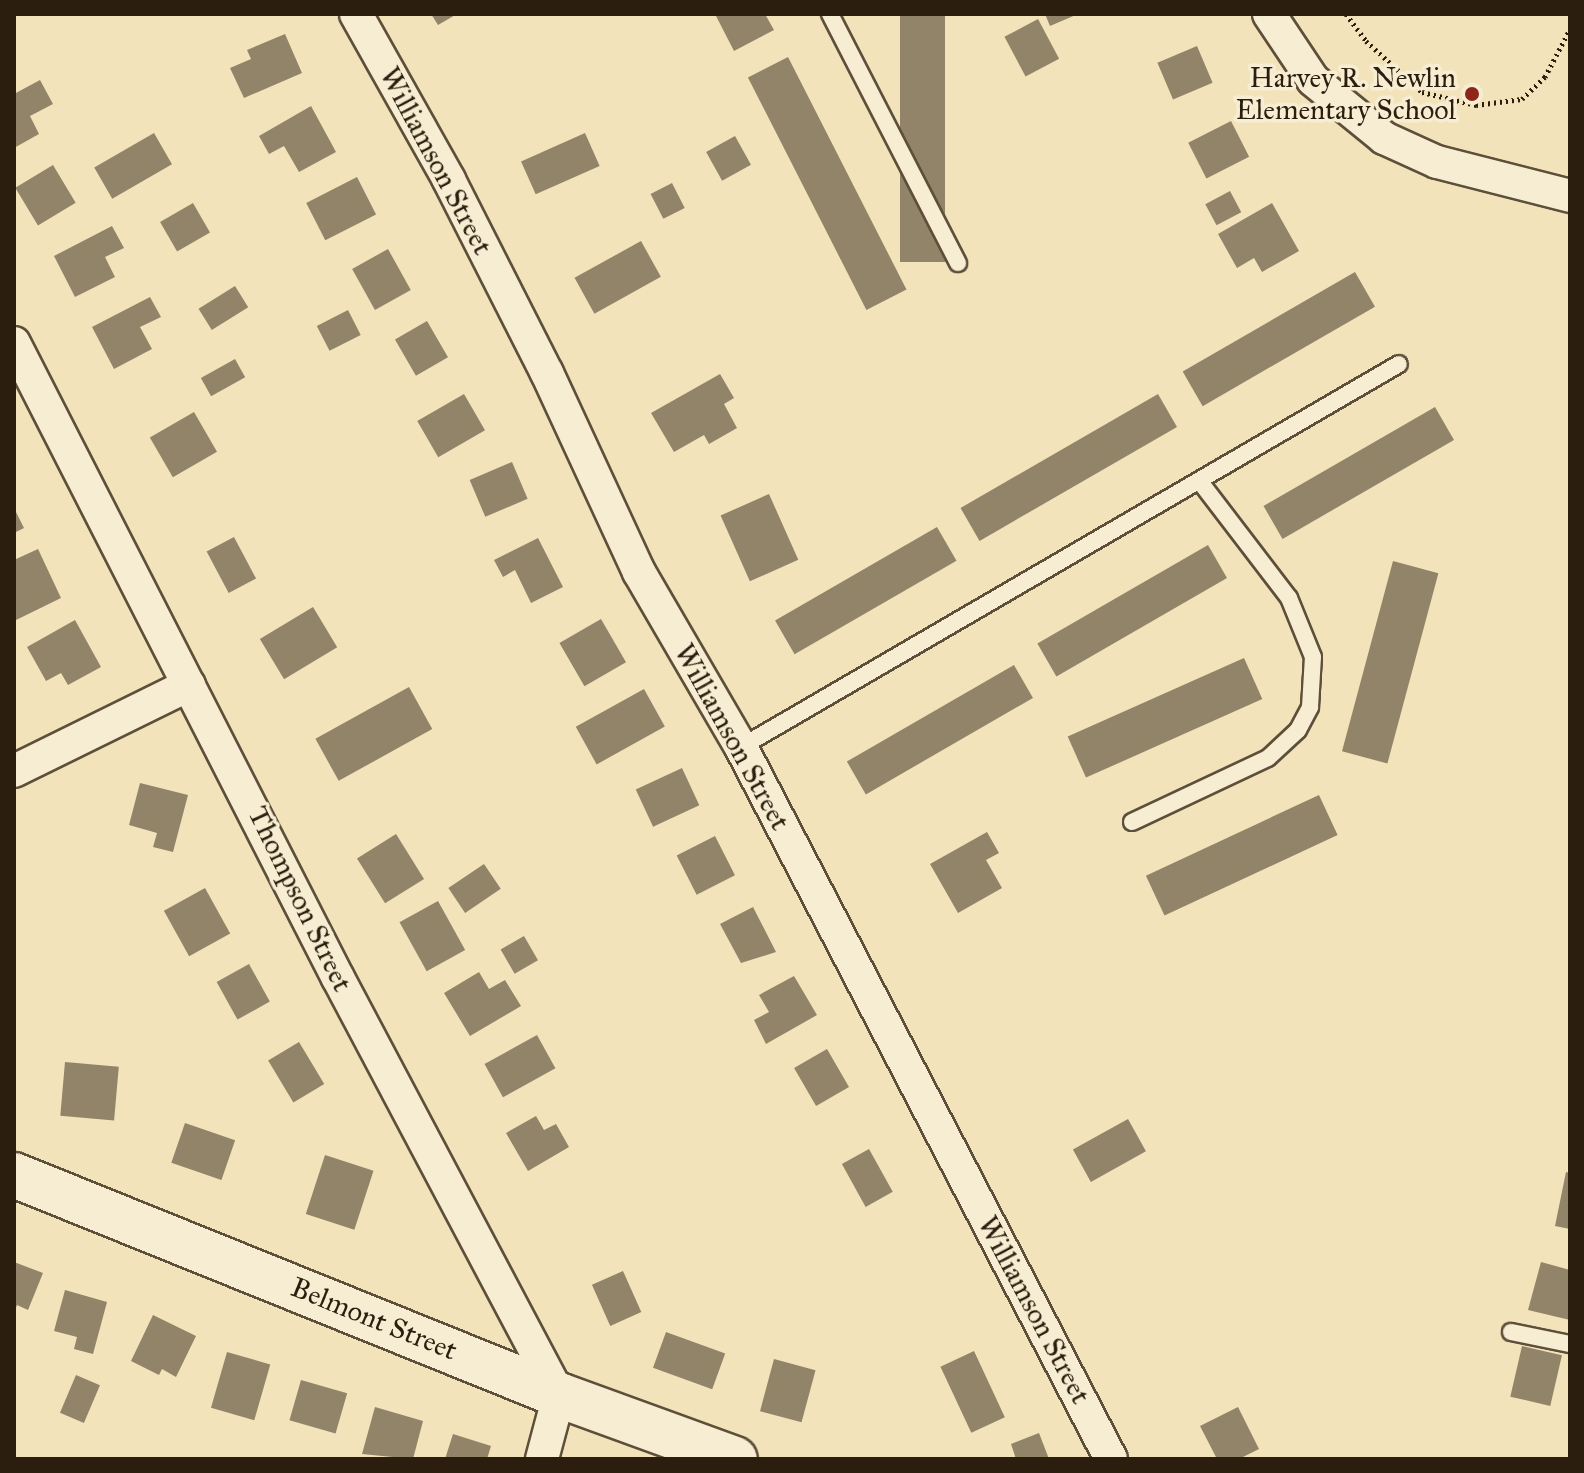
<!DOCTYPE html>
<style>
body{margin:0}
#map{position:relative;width:1584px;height:1473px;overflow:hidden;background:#f2e3bb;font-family:"IM FELL Great Primer",serif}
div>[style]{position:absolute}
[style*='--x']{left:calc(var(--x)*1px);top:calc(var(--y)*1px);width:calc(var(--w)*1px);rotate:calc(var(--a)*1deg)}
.building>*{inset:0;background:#928468;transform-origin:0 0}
.path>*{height:5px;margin-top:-2.5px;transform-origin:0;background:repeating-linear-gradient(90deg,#2b1e0e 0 2px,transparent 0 6px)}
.roads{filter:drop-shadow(2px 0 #5d4f39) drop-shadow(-2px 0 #5d4f39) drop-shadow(0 2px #5d4f39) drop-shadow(0 -2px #5d4f39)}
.lane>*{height:16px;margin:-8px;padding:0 8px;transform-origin:8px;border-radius:8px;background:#f7edd3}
.street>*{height:32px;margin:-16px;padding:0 16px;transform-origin:16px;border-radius:16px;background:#f7edd3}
.secondary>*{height:44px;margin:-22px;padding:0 22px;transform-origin:22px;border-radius:22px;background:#f7edd3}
.dots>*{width:22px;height:22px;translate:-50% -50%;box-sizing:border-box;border:4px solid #f7edd3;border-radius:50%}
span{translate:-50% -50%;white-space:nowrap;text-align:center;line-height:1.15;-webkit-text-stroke:7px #f7edd3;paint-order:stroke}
.poi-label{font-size:28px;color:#2b1e0e}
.right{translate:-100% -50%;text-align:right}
.street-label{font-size:28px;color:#2b1e0e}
.frame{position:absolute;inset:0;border:16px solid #2b1e0e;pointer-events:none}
</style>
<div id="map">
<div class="building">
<div style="clip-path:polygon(431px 14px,457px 14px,438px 25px)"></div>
<div style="clip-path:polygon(715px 14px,765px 14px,774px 30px,734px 51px)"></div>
<div style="left:900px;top:14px;width:45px;height:248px"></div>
<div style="clip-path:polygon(1045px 14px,1078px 14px,1050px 26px)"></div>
<div style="left:1038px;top:19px;width:45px;height:38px;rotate:62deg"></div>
<div style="clip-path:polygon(285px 34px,302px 73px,244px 98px,230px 68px,251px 59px,247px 50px)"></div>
<div style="left:1197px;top:46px;width:40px;height:43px;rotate:67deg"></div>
<div style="left:788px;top:57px;width:261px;height:45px;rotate:63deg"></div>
<div style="clip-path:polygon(40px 80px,53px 104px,30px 116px,39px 134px,14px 148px,14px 94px)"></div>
<div style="clip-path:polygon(311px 106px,336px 152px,299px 172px,284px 146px,269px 154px,259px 136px)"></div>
<div style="left:1231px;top:121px;width:40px;height:48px;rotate:63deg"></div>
<div style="left:154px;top:133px;width:36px;height:69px;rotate:60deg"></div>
<div style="left:585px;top:133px;width:36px;height:70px;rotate:66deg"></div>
<div style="left:735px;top:136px;width:33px;height:33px;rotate:61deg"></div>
<div style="left:53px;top:165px;width:44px;height:44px;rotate:59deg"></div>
<div style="left:357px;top:177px;width:42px;height:57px;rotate:63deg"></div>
<div style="left:672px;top:183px;width:28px;height:24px;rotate:63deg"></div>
<div style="left:1230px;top:191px;width:24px;height:28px;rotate:62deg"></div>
<div style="left:193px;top:203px;width:34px;height:38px;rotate:60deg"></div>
<div style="clip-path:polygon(1272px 203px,1299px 251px,1262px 272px,1254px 258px,1237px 268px,1218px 234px)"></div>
<div style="clip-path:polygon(112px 226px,124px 248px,105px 257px,115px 277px,75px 297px,54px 256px)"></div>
<div style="left:641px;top:241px;width:41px;height:76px;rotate:61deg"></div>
<div style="left:388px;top:249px;width:47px;height:41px;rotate:61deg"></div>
<div style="left:1355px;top:272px;width:40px;height:199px;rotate:60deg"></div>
<div style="left:235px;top:286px;width:25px;height:43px;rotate:58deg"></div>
<div style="clip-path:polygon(150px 297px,161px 317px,140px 327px,152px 349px,114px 369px,92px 327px)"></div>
<div style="left:348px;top:310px;width:28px;height:35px;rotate:63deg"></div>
<div style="left:427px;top:321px;width:42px;height:37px;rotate:60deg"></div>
<div style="left:235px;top:359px;width:21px;height:39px;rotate:61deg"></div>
<div style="clip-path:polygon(720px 374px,734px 398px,724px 404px,737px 428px,709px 444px,704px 435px,674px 452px,651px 413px)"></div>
<div style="left:464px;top:394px;width:42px;height:54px;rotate:60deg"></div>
<div style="left:1158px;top:394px;width:38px;height:228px;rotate:60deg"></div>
<div style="left:1435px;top:407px;width:38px;height:198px;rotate:60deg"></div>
<div style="left:194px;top:412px;width:46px;height:51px;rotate:60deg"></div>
<div style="left:512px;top:462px;width:40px;height:46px;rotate:67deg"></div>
<div style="left:769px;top:494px;width:72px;height:53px;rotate:66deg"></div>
<div style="clip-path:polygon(14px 508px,24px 528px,14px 533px)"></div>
<div style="left:937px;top:527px;width:39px;height:187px;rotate:60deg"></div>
<div style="left:234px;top:537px;width:47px;height:31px;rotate:62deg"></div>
<div style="clip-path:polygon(538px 538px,563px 587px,531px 603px,515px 570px,503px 577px,494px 560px)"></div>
<div style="left:1208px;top:545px;width:38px;height:197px;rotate:60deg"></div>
<div style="clip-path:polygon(38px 549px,61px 598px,14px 621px,14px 560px)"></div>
<div style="left:1393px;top:561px;width:47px;height:197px;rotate:15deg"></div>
<div style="left:313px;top:607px;width:47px;height:62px;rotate:59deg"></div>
<div style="left:601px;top:619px;width:50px;height:48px;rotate:60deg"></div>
<div style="clip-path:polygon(75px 620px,101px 667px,68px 685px,61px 673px,46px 681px,27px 647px)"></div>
<div style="left:1244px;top:658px;width:45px;height:193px;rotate:66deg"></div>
<div style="left:1014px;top:665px;width:38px;height:193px;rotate:60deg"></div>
<div style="left:409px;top:687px;width:48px;height:107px;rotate:61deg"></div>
<div style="left:644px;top:689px;width:43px;height:78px;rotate:61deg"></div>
<div style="left:682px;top:768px;width:41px;height:51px;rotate:65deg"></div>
<div style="clip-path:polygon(140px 783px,188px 795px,173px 852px,153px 847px,157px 833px,129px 825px)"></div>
<div style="left:1319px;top:795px;width:44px;height:191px;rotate:65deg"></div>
<div style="clip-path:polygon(987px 832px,999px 853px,986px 860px,1002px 888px,958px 913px,930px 864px)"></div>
<div style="left:396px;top:834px;width:53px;height:46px;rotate:58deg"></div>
<div style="left:715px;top:836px;width:44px;height:43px;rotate:63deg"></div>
<div style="left:484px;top:864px;width:30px;height:43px;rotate:56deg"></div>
<div style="left:205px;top:888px;width:52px;height:47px;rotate:61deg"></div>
<div style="left:438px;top:901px;width:56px;height:44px;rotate:61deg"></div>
<div style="clip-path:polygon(753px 907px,776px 952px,741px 963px,720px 924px)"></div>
<div style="left:524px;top:936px;width:28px;height:27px;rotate:60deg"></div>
<div style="left:249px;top:964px;width:43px;height:37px;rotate:61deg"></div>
<div style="clip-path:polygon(479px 972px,489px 989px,505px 980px,521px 1006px,470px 1036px,444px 993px)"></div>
<div style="clip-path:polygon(794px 976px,817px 1015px,766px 1044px,754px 1020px,769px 1012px,759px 995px)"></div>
<div style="left:537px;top:1035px;width:38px;height:60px;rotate:61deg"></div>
<div style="left:299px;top:1042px;width:49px;height:36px;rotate:59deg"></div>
<div style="left:827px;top:1049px;width:44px;height:38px;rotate:60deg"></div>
<div style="left:65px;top:1062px;width:54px;height:54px;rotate:5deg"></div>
<div style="clip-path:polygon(536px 1116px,544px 1130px,556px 1124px,569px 1147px,528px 1171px,506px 1133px)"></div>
<div style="left:1128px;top:1119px;width:37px;height:63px;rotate:61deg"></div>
<div style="left:185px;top:1123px;width:53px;height:42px;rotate:19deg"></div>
<div style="left:869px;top:1149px;width:49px;height:31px;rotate:61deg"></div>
<div style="left:325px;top:1155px;width:51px;height:62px;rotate:18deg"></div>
<div style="clip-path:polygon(1566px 1172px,1570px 1173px,1570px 1229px,1555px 1226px)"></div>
<div style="clip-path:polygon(14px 1262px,43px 1273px,28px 1310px,17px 1305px,14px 1313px)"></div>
<div style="clip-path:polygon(1541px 1262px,1570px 1270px,1570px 1320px,1528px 1310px)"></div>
<div style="left:623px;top:1271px;width:45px;height:34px;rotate:66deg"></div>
<div style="clip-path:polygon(65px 1290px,107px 1302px,93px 1354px,74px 1349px,77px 1337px,54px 1331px)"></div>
<div style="clip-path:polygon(153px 1315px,196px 1336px,176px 1377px,162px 1369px,159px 1375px,131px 1361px)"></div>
<div style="left:666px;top:1332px;width:63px;height:38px;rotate:20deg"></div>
<div style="left:1522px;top:1346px;width:41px;height:52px;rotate:13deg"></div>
<div style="left:974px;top:1351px;width:73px;height:37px;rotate:65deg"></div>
<div style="left:227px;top:1352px;width:45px;height:58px;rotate:16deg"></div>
<div style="left:774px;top:1359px;width:43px;height:54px;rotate:15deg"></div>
<div style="left:76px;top:1375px;width:26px;height:41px;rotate:23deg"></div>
<div style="left:301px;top:1380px;width:48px;height:42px;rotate:16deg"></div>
<div style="clip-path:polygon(375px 1407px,423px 1421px,413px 1459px,362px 1454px)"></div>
<div style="clip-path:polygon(1238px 1407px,1259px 1449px,1239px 1459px,1217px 1459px,1200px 1426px)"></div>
<div style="clip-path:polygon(1039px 1433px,1049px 1459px,1016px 1459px,1011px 1444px)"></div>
<div style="clip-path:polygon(453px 1434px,491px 1446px,487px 1459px,445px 1459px)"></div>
</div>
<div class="path">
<div style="--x:1346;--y:14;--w:34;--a:53"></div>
<div style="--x:1366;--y:41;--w:76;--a:42.3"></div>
<div style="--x:1422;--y:92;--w:56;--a:13.5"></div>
<div style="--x:1476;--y:105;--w:46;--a:-7.4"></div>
<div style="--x:1522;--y:99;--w:32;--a:-44"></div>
<div style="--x:1545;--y:77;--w:54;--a:-62.5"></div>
</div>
<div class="roads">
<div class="lane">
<div style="--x:830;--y:14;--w:280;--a:62.8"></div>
<div style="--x:741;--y:747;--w:761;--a:-30.2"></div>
<div style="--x:1132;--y:822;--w:150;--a:-25.2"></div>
<div style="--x:1268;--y:758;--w:41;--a:-43"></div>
<div style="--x:1298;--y:730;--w:26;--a:-62"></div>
<div style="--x:1310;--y:707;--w:50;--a:-86.6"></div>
<div style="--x:1313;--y:657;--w:64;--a:-112.1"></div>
<div style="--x:1289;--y:598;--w:145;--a:-127.4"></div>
<div style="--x:1511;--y:1332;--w:60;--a:11.5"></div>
</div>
<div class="street">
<div style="--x:356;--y:14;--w:190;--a:60.7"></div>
<div style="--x:449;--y:180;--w:216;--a:63.1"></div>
<div style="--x:547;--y:373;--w:219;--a:65.2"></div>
<div style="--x:639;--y:572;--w:203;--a:59.8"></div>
<div style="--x:741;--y:747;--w:802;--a:62.54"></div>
<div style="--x:1269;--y:14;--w:79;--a:56.3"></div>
<div style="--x:1313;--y:80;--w:92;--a:39.2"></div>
<div style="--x:1384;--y:138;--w:58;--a:24.4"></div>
<div style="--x:1437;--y:162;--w:137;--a:14.3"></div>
<div style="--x:14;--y:343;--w:713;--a:62.97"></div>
<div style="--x:338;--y:978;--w:472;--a:62.1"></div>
<div style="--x:559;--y:1395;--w:66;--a:104.9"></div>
<div style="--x:14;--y:771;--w:195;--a:-26.2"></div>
</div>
<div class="secondary">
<div style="--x:14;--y:1175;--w:588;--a:21.98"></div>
<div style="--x:559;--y:1395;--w:187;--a:20"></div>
</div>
</div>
<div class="dots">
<div style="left:1472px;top:94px;background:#8f2418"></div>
</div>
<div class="poi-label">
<span class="right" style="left:1456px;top:94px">Harvey R. Newlin<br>Elementary School</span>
</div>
<div class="street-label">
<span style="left:436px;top:161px;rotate:62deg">Williamson Street</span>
<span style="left:732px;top:737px;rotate:61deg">Williamson Street</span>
<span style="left:300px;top:899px;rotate:64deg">Thompson Street</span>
<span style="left:1034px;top:1310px;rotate:62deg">Williamson Street</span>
<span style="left:374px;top:1319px;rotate:22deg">Belmont Street</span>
</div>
<div class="frame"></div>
</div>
